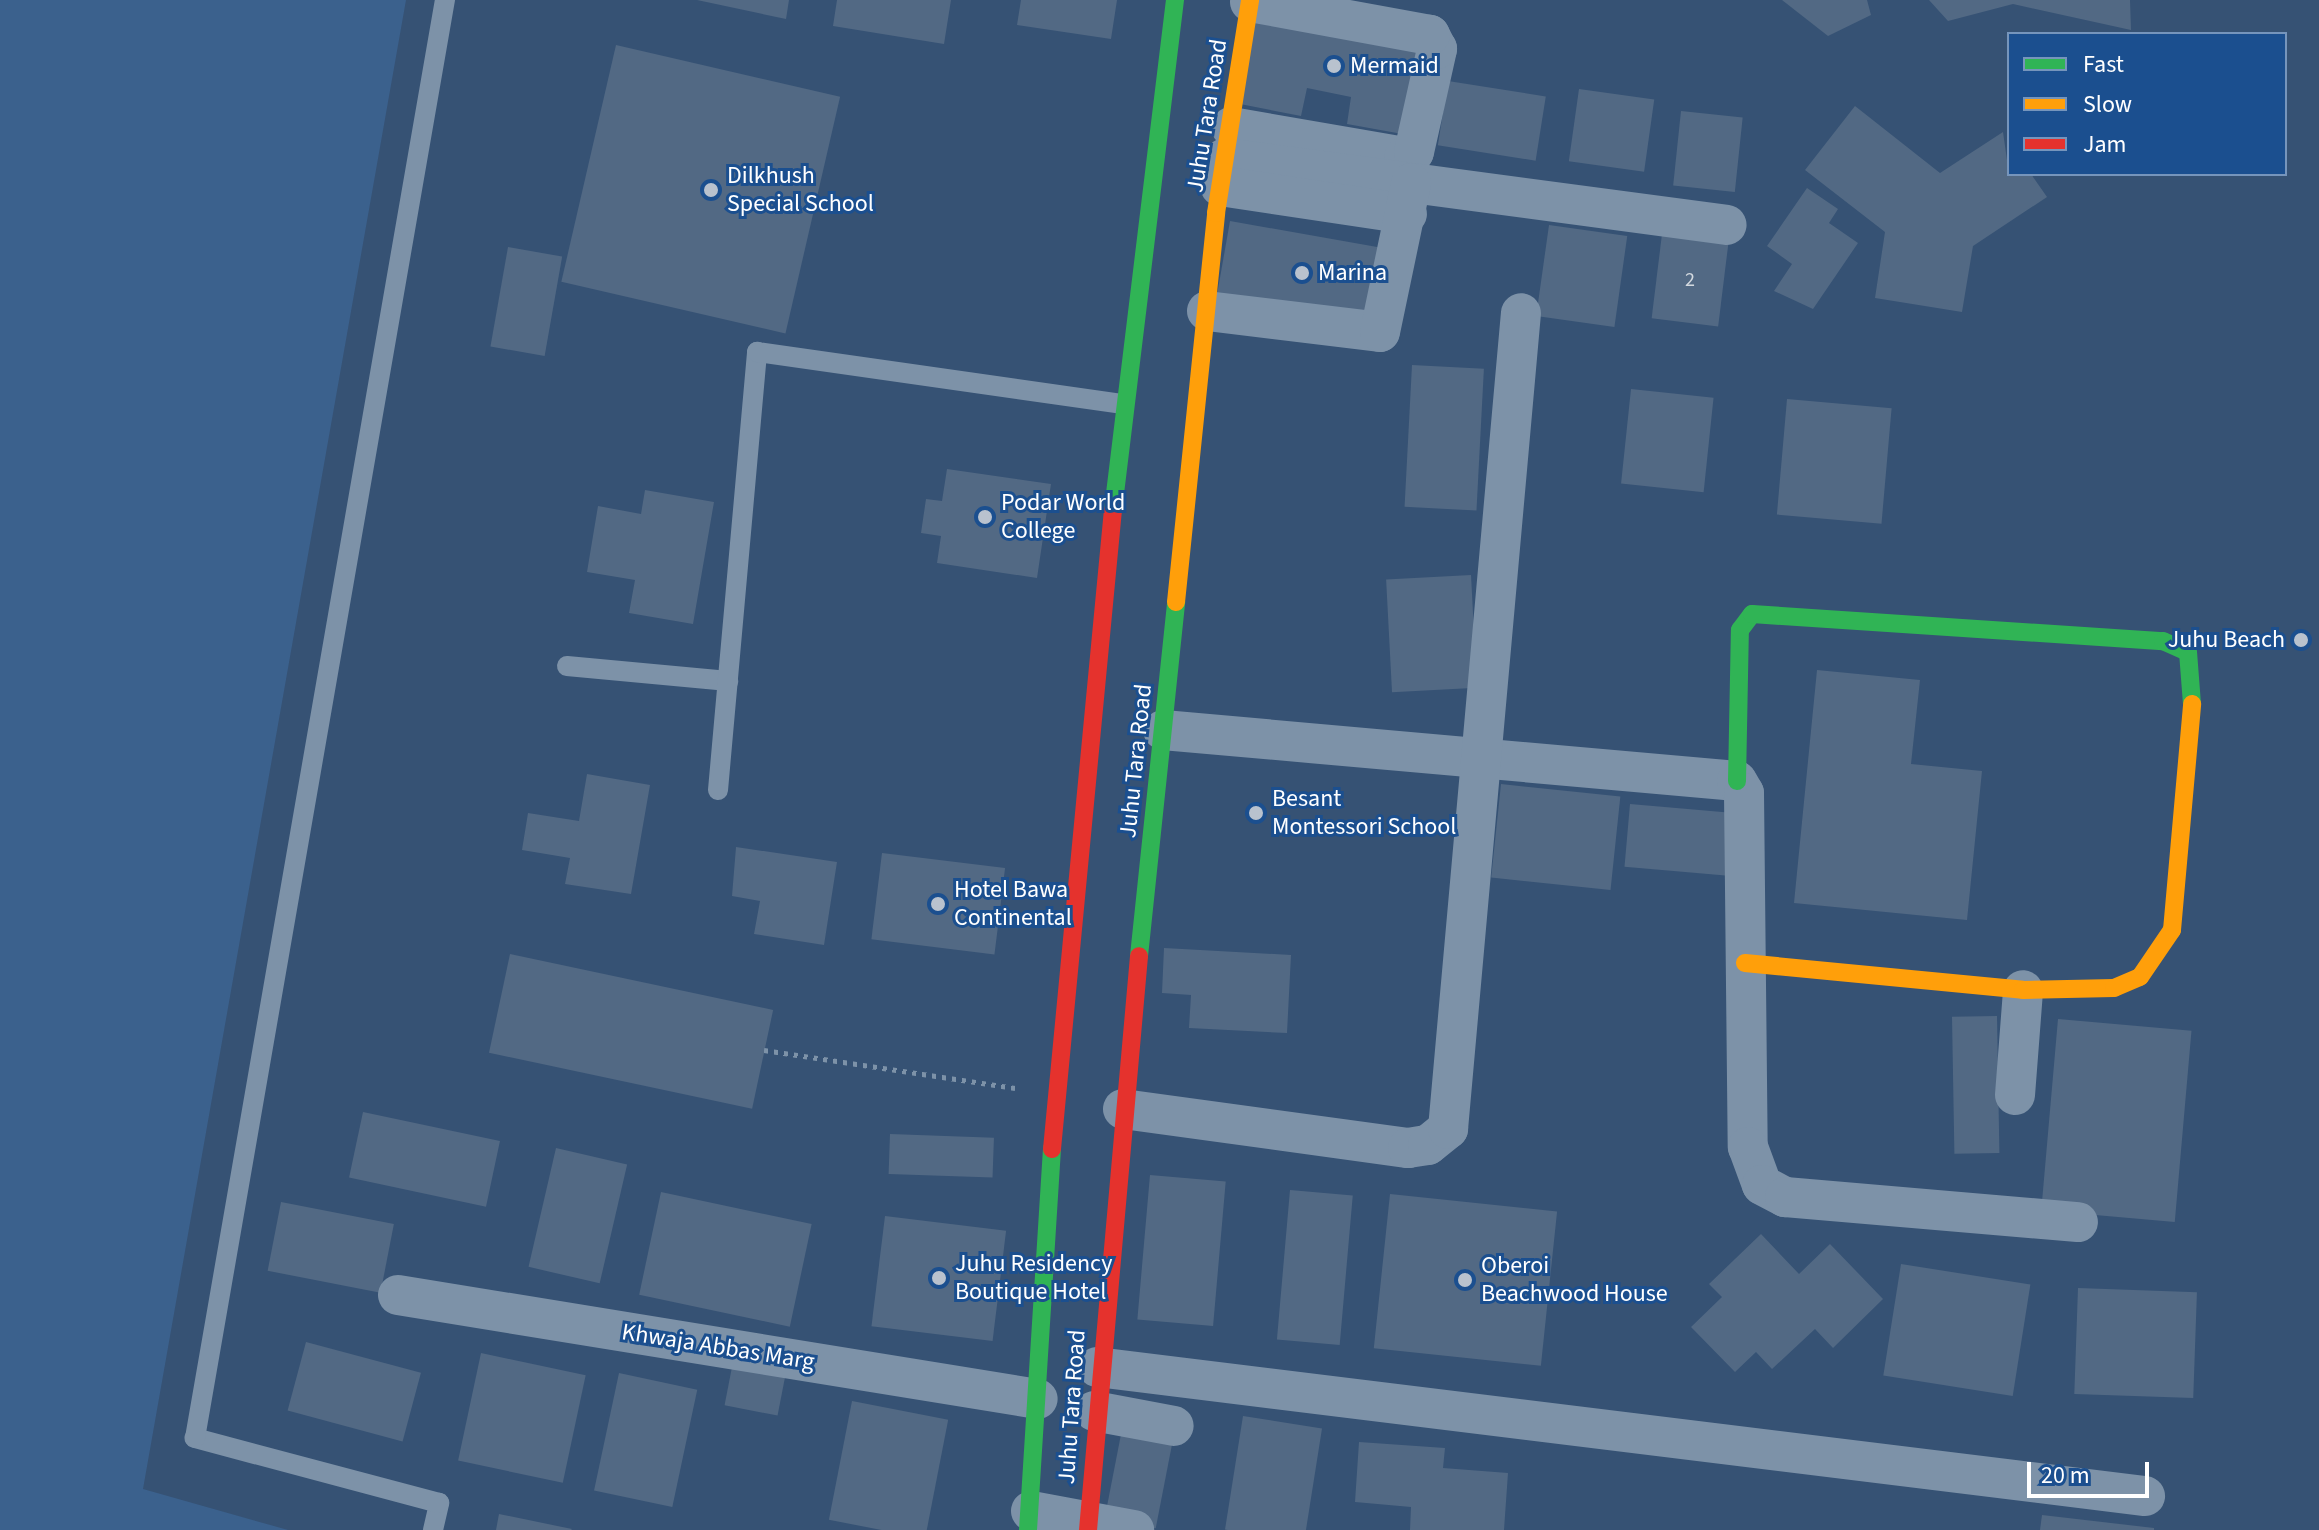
<!DOCTYPE html>
<style>
body{margin:0}
#map{position:relative;width:2319px;height:1530px;overflow:hidden;background:#365274;font-family:"Source Sans 3",sans-serif}
div>[style]{position:absolute}
[style*='--x']{left:calc(var(--x)*1px);top:calc(var(--y)*1px);width:calc(var(--w)*1px);rotate:calc(var(--a)*1deg)}
.water>*{inset:0;background:#3b618d}
.building>*{inset:0;background:#526984;transform-origin:0 0}
.path>*{height:5px;margin-top:-2.5px;transform-origin:0;background:repeating-linear-gradient(90deg,#7d92a8 0 4px,transparent 0 10px)}
.lane>*{height:20px;margin:-10px;padding:0 10px;transform-origin:10px;border-radius:10px;background:#7d92a8}
.street>*{height:40px;margin:-20px;padding:0 20px;transform-origin:20px;border-radius:20px;background:#7d92a8}
.fast>*{height:18px;margin:-9px;padding:0 9px;transform-origin:9px;border-radius:9px;background:#30b455}
.slow>*{height:18px;margin:-9px;padding:0 9px;transform-origin:9px;border-radius:9px;background:#ff9f0a}
.jam>*{height:18px;margin:-9px;padding:0 9px;transform-origin:9px;border-radius:9px;background:#e5322d}
.dots>*{width:22px;height:22px;translate:-50% -50%;box-sizing:border-box;border:4px solid #1b4f8f;border-radius:50%}
span{translate:-50% -50%;white-space:nowrap;text-align:center;line-height:1.15;-webkit-text-stroke:6px #1b4f8f;paint-order:stroke}
.number-label{font-size:20px;color:#d4dae0}
.number-label span{-webkit-text-stroke-width:0}
.poi-label{font-size:24px;color:#fff}
.left{translate:0 -50%;text-align:left}
.right{translate:-100% -50%;text-align:right}
.street-label{font-size:24px;color:#fff}
.legend{position:absolute;left:2007px;top:32px;width:280px;height:144px;box-sizing:border-box;background:#1b4f8f;border:2px solid #7695bc;margin:0;padding:10px 14px;list-style:none;font-size:24px;color:#fff}
.legend li{display:flex;align-items:center;gap:16px;height:40px}
.legend b{width:40px;border:2px solid #7695bc}
.scale{position:absolute;left:2027px;top:1462px;width:122px;height:36px;box-sizing:border-box;border:4px solid #fff;border-top:0;padding-left:10px;font-size:24px;line-height:28px;white-space:nowrap;color:#fff;-webkit-text-stroke:6px #1b4f8f;paint-order:stroke}
</style>
<div id="map">
<div class="water">
<div style="clip-path:polygon(0 0,406px 0,143px 1489px,288px 1530px,0 1530px)"></div>
</div>
<div class="building">
<div style="clip-path:polygon(697px 0,789px 0,786px 19px)"></div>
<div style="clip-path:polygon(837px 0,951px 0,944px 44px,833px 26px)"></div>
<div style="clip-path:polygon(1021px 0,1117px 0,1111px 39px,1017px 25px)"></div>
<div style="clip-path:polygon(1782px 0,1867px 0,1871px 15px,1828px 36px)"></div>
<div style="clip-path:polygon(1929px 0,2130px 0,2131px 30px,2013px 4px,1948px 21px)"></div>
<div style="clip-path:polygon(1257px 13px,1424px 44px,1408px 135px,1347px 124px,1351px 97px,1307px 88px,1301px 116px,1240px 104px)"></div>
<div style="left:616px;top:45px;width:230px;height:243px;rotate:13deg"></div>
<div style="left:1448px;top:81px;width:99px;height:65px;rotate:9deg"></div>
<div style="left:1579px;top:89px;width:76px;height:73px;rotate:8deg"></div>
<div style="clip-path:polygon(1855px 106px,1940px 173px,2003px 132px,2009px 174px,2031px 174px,2047px 197px,1973px 246px,1962px 312px,1875px 298px,1885px 232px,1805px 170px)"></div>
<div style="left:1681px;top:111px;width:62px;height:75px;rotate:6deg"></div>
<div style="clip-path:polygon(1807px 188px,1838px 209px,1829px 223px,1858px 243px,1813px 309px,1774px 291px,1792px 264px,1767px 246px)"></div>
<div style="left:1230px;top:221px;width:158px;height:78px;rotate:10deg"></div>
<div style="left:1549px;top:225px;width:79px;height:92px;rotate:8deg"></div>
<div style="left:1662px;top:234px;width:67px;height:85px;rotate:7deg"></div>
<div style="left:508px;top:247px;width:55px;height:101px;rotate:10deg"></div>
<div style="left:1412px;top:365px;width:72px;height:142px;rotate:3deg"></div>
<div style="left:1631px;top:389px;width:83px;height:95px;rotate:6deg"></div>
<div style="left:1787px;top:399px;width:105px;height:116px;rotate:5deg"></div>
<div style="clip-path:polygon(947px 469px,1051px 484px,1037px 578px,937px 563px,941px 536px,921px 533px,926px 499px,942px 501px)"></div>
<div style="clip-path:polygon(645px 490px,714px 502px,693px 624px,629px 613px,635px 580px,587px 572px,598px 506px,641px 514px)"></div>
<div style="left:1471px;top:575px;width:113px;height:85px;rotate:87deg"></div>
<div style="clip-path:polygon(1817px 670px,1920px 680px,1911px 764px,1982px 771px,1967px 920px,1794px 903px)"></div>
<div style="clip-path:polygon(587px 774px,650px 785px,631px 894px,565px 884px,570px 858px,522px 850px,528px 813px,579px 821px)"></div>
<div style="left:1501px;top:784px;width:120px;height:94px;rotate:6deg"></div>
<div style="left:1630px;top:804px;width:107px;height:63px;rotate:5deg"></div>
<div style="clip-path:polygon(736px 847px,837px 862px,824px 945px,754px 934px,760px 901px,732px 896px)"></div>
<div style="left:882px;top:853px;width:124px;height:87px;rotate:7deg"></div>
<div style="clip-path:polygon(1164px 948px,1291px 955px,1287px 1033px,1189px 1028px,1191px 995px,1162px 993px)"></div>
<div style="left:510px;top:954px;width:269px;height:101px;rotate:12deg"></div>
<div style="left:1997px;top:1016px;width:137px;height:45px;rotate:89deg"></div>
<div style="left:2058px;top:1019px;width:134px;height:192px;rotate:5deg"></div>
<div style="left:363px;top:1112px;width:140px;height:67px;rotate:12deg"></div>
<div style="left:890px;top:1134px;width:104px;height:40px;rotate:2deg"></div>
<div style="left:556px;top:1148px;width:73px;height:122px;rotate:13deg"></div>
<div style="left:1150px;top:1175px;width:76px;height:145px;rotate:5deg"></div>
<div style="left:1290px;top:1190px;width:63px;height:150px;rotate:5deg"></div>
<div style="left:661px;top:1192px;width:154px;height:105px;rotate:12deg"></div>
<div style="left:1390px;top:1194px;width:168px;height:155px;rotate:6deg"></div>
<div style="left:281px;top:1202px;width:115px;height:70px;rotate:11deg"></div>
<div style="left:885px;top:1216px;width:122px;height:111px;rotate:7deg"></div>
<div style="clip-path:polygon(1761px 1234px,1799px 1274px,1830px 1244px,1883px 1299px,1833px 1348px,1815px 1329px,1772px 1369px,1756px 1352px,1735px 1372px,1691px 1327px,1722px 1297px,1709px 1284px)"></div>
<div style="left:1901px;top:1264px;width:131px;height:113px;rotate:9deg"></div>
<div style="left:2078px;top:1288px;width:119px;height:106px;rotate:2deg"></div>
<div style="left:306px;top:1342px;width:119px;height:71px;rotate:15deg"></div>
<div style="left:481px;top:1353px;width:107px;height:110px;rotate:12deg"></div>
<div style="left:732px;top:1367px;width:54px;height:39px;rotate:11deg"></div>
<div style="left:619px;top:1373px;width:80px;height:120px;rotate:12deg"></div>
<div style="left:852px;top:1401px;width:98px;height:121px;rotate:11deg"></div>
<div style="left:1243px;top:1416px;width:80px;height:115px;rotate:9deg"></div>
<div style="left:1123px;top:1424px;width:52px;height:96px;rotate:11deg"></div>
<div style="clip-path:polygon(1359px 1442px,1445px 1448px,1443px 1468px,1508px 1473px,1504px 1530px,1410px 1530px,1411px 1507px,1355px 1502px)"></div>
<div style="clip-path:polygon(499px 1514px,572px 1529px,571px 1530px,496px 1530px)"></div>
<div style="clip-path:polygon(2042px 1515px,2154px 1528px,2154px 1530px,2040px 1530px)"></div>
</div>
<div class="path">
<div style="--x:764;--y:1050;--w:254;--a:8.6"></div>
</div>
<div class="lane">
<div style="--x:567;--y:666;--w:162;--a:5.3"></div>
<div style="--x:718;--y:790;--w:440;--a:-84.9"></div>
<div style="--x:757;--y:352;--w:370;--a:8.1"></div>
<div style="--x:433;--y:1530;--w:28;--a:-77"></div>
<div style="--x:439;--y:1503;--w:253;--a:-165.1"></div>
<div style="--x:195;--y:1438;--w:1460;--a:-80.14"></div>
</div>
<div class="street">
<div style="--x:1231;--y:127;--w:176;--a:9.8"></div>
<div style="--x:1404;--y:157;--w:11;--a:-27"></div>
<div style="--x:1414;--y:152;--w:106;--a:-77.4"></div>
<div style="--x:1437;--y:49;--w:16;--a:-117"></div>
<div style="--x:1430;--y:35;--w:183;--a:-169.6"></div>
<div style="--x:1225;--y:158;--w:506;--a:7.6"></div>
<div style="--x:1220;--y:186;--w:189;--a:8.5"></div>
<div style="--x:1207;--y:311;--w:174;--a:6.9"></div>
<div style="--x:1380;--y:332;--w:152;--a:-78.2"></div>
<div style="--x:1163;--y:730;--w:576;--a:5.08"></div>
<div style="--x:1737;--y:781;--w:14;--a:60"></div>
<div style="--x:1744;--y:793;--w:354;--a:89.4"></div>
<div style="--x:1748;--y:1147;--w:40;--a:69.8"></div>
<div style="--x:1762;--y:1185;--w:26;--a:28"></div>
<div style="--x:1785;--y:1197;--w:294;--a:4.9"></div>
<div style="--x:2015;--y:1095;--w:105;--a:-85.6"></div>
<div style="--x:1123;--y:1109;--w:288;--a:7.8"></div>
<div style="--x:1408;--y:1148;--w:20;--a:-9"></div>
<div style="--x:1428;--y:1145;--w:26;--a:-39"></div>
<div style="--x:1448;--y:1129;--w:819;--a:-84.89"></div>
<div style="--x:398;--y:1295;--w:648;--a:9.23"></div>
<div style="--x:1097;--y:1367;--w:1056;--a:7.02"></div>
<div style="--x:1094;--y:1411;--w:81;--a:10.6"></div>
<div style="--x:1031;--y:1511;--w:105;--a:10.5"></div>
</div>
<div class="fast">
<div style="--x:1113;--y:510;--w:514;--a:-83.07"></div>
<div style="--x:1737;--y:781;--w:151;--a:-88.9"></div>
<div style="--x:1740;--y:630;--w:20;--a:-53"></div>
<div style="--x:1752;--y:614;--w:412;--a:3.8"></div>
<div style="--x:2163;--y:641;--w:27;--a:24"></div>
<div style="--x:2188;--y:652;--w:52;--a:85.6"></div>
<div style="--x:1139;--y:956;--w:356;--a:-84"></div>
<div style="--x:1028;--y:1530;--w:382;--a:-86.4"></div>
</div>
<div class="slow">
<div style="--x:1176;--y:602;--w:391;--a:-84.1"></div>
<div style="--x:1216;--y:213;--w:216;--a:-80.9"></div>
<div style="--x:1745;--y:963;--w:279;--a:5.5"></div>
<div style="--x:2023;--y:990;--w:91;--a:-1.3"></div>
<div style="--x:2114;--y:988;--w:28;--a:-23"></div>
<div style="--x:2140;--y:977;--w:57;--a:-55.8"></div>
<div style="--x:2172;--y:930;--w:227;--a:-84.9"></div>
</div>
<div class="jam">
<div style="--x:1052;--y:1149;--w:642;--a:-84.55"></div>
<div style="--x:1088;--y:1530;--w:576;--a:-84.92"></div>
</div>
<div class="dots">
<div style="left:1334px;top:66px;background:#b9c2ce"></div>
<div style="left:711px;top:190px;background:#b9c2ce"></div>
<div style="left:1302px;top:273px;background:#b9c2ce"></div>
<div style="left:985px;top:517px;background:#b9c2ce"></div>
<div style="left:2301px;top:640px;background:#b9c2ce"></div>
<div style="left:1256px;top:813px;background:#b9c2ce"></div>
<div style="left:938px;top:904px;background:#b9c2ce"></div>
<div style="left:939px;top:1278px;background:#b9c2ce"></div>
<div style="left:1465px;top:1280px;background:#b9c2ce"></div>
</div>
<div class="number-label">
<span style="left:1690px;top:280px">2</span>
</div>
<div class="poi-label">
<span class="left" style="left:1350px;top:66px">Mermaid</span>
<span class="left" style="left:727px;top:190px">Dilkhush<br>Special School</span>
<span class="left" style="left:1318px;top:273px">Marina</span>
<span class="left" style="left:1001px;top:517px">Podar World<br>College</span>
<span class="right" style="left:2285px;top:640px">Juhu Beach</span>
<span class="left" style="left:1272px;top:813px">Besant<br>Montessori School</span>
<span class="left" style="left:954px;top:904px">Hotel Bawa<br>Continental</span>
<span class="left" style="left:955px;top:1278px">Juhu Residency<br>Boutique Hotel</span>
<span class="left" style="left:1481px;top:1280px">Oberoi<br>Beachwood House</span>
</div>
<div class="street-label">
<span style="left:1207px;top:116px;rotate:-81deg">Juhu Tara Road</span>
<span style="left:1136px;top:761px;rotate:-84deg">Juhu Tara Road</span>
<span style="left:718px;top:1347px;rotate:9deg">Khwaja Abbas Marg</span>
<span style="left:1072px;top:1407px;rotate:-86deg">Juhu Tara Road</span>
</div>
<ul class="legend">
<li><b style="height:10px;background:#30b455"></b>Fast</li>
<li><b style="height:10px;background:#ff9f0a"></b>Slow</li>
<li><b style="height:10px;background:#e5322d"></b>Jam</li>
</ul>
<div class="scale">20 m</div>
</div>
